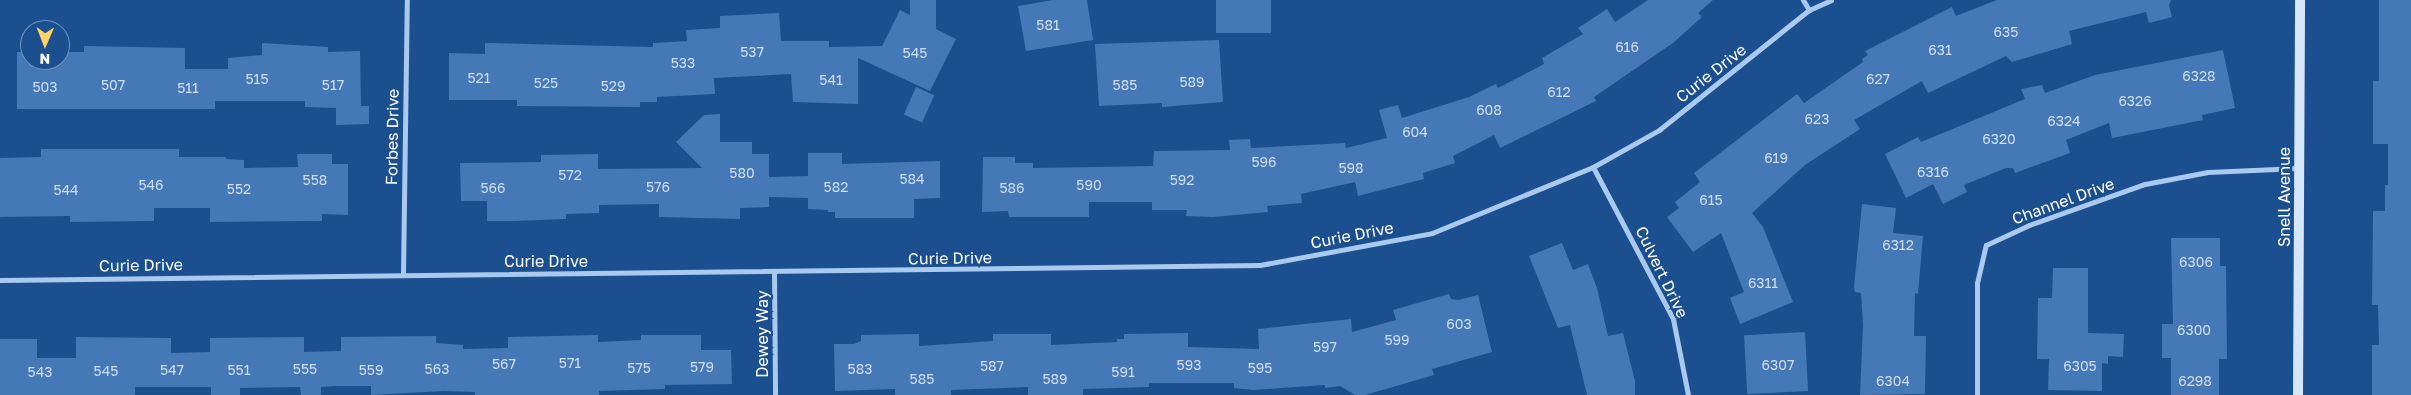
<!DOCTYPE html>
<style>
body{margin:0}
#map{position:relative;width:2411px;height:395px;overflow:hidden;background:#1b4f8f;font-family:"Golos Text",sans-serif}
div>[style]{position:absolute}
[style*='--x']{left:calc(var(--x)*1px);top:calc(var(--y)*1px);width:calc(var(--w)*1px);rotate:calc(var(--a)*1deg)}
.building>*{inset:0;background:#4478b7;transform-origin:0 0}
.street>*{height:5px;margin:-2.5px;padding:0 2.5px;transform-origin:2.5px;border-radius:2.5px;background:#a9c9ee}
.secondary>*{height:10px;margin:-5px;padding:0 5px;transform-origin:5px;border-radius:5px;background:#d6e6fa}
span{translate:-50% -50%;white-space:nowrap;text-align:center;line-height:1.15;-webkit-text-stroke:4.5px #1b4f8f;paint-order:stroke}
.number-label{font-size:14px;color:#d0dded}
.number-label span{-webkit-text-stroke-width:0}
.street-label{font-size:16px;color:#fff}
.north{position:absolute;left:20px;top:20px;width:50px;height:50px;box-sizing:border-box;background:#1b4f8f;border:1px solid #7695bc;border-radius:50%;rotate:181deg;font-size:14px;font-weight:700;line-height:20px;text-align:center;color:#fff}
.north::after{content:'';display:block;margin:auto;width:18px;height:22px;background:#ffd166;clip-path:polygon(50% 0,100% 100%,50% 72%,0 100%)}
</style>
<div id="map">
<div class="building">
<div style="clip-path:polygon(910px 0,936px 0,936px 29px,956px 39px,930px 91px,858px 58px,858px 104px,793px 102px,791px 74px,714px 78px,715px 94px,657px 97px,657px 102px,640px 102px,640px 107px,517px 106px,517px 100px,449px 100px,449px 53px,485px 54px,485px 43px,653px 47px,653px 43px,687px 41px,686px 30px,720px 28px,720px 16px,779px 13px,781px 41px,829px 41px,829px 47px,882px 46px,900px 10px,910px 15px)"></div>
<div style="clip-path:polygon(1053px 0,1087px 0,1093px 40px,1026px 51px,1018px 6px)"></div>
<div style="left:1216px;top:0;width:55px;height:33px"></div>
<div style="clip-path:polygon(1648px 0,1713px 0,1698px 13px,1702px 17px,1673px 43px,1594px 97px,1596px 101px,1500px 148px,1494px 135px,1453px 156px,1455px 163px,1423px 173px,1424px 179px,1358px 196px,1355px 182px,1301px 194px,1302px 203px,1267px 206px,1268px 212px,1213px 217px,1186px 216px,1187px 210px,1152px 210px,1152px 202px,1089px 202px,1089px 217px,1009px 217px,1008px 211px,982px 212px,983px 157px,1015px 157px,1015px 163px,1033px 163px,1033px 168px,1153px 166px,1154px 151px,1230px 150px,1229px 140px,1250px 139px,1251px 148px,1345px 143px,1346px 148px,1387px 138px,1379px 110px,1398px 105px,1402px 118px,1469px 97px,1496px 84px,1498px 88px,1544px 64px,1542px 58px,1583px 34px,1578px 28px,1607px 9px,1615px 22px)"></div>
<div style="clip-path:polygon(1997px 0,2171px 0,2169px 5px,2172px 17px,2149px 23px,2146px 12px,2069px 31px,2072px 44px,2012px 62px,2006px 56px,1928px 93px,1922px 81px,1854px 120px,1860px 129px,1805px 165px,1752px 213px,1763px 227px,1793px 302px,1740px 324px,1730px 298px,1744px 292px,1721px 233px,1693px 252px,1667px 217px,1679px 208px,1675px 202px,1700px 182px,1694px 173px,1797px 94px,1804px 103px,1863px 62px,1862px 59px,1868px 55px,1865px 51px,1952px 7px,1956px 16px)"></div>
<div style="clip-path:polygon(2379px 0,2411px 0,2411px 395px,2372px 395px,2372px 345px,2379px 345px,2378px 305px,2372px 305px,2373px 211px,2385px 211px,2385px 185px,2388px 185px,2388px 144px,2373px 144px,2373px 81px,2379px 81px)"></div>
<div style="clip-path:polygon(1219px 40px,1223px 102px,1162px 107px,1162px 103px,1099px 106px,1095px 44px)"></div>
<div style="clip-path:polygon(262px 43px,328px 47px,328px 52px,360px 51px,361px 106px,369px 106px,369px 124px,336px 125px,336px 108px,305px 107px,305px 101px,215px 101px,215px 109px,17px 109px,17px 52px,30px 52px,30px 60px,60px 60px,60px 52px,84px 52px,84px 46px,185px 48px,185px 69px,228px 69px,228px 58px,262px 55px)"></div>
<div style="clip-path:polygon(2223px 50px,2235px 108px,2202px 115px,2203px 120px,2112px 138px,2109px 123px,2066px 140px,2070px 153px,2015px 173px,2013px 168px,2006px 168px,1964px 185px,1967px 192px,1943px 204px,1933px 184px,1906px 198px,1885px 154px,1918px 137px,1921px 142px,2025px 99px,2021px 89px,2042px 85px,2045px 93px,2095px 75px)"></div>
<div style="left:916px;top:87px;width:20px;height:30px;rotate:24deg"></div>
<div style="clip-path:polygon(720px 114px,720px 142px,752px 142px,752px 154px,769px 154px,769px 177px,808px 176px,808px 153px,842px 153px,842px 164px,940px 161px,940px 198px,914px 199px,914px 218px,835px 218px,835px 212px,828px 212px,828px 210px,808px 209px,808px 198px,769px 197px,769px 207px,740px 208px,740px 219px,659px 217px,659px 204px,599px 205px,599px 213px,566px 214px,566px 219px,514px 221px,487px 221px,487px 201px,461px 201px,460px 163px,541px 162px,541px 155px,598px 154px,598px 169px,702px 168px,676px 142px,704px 115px)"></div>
<div style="clip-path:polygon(41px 149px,179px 149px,179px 157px,226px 157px,226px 159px,244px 160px,244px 168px,298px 167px,297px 154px,332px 154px,332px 164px,348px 164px,348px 215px,322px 214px,322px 221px,210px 222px,210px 208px,154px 208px,154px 221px,70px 222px,70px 216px,0 217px,0 158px,41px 157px)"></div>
<div style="clip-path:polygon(1862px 204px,1896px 208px,1893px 233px,1923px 236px,1918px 294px,1915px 293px,1914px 336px,1926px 336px,1925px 394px,1860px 395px,1863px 325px,1861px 293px,1855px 292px,1854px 287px)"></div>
<div style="clip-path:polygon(2171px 238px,2220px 238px,2220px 266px,2226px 266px,2227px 359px,2219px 359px,2219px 395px,2171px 395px,2171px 358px,2162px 358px,2162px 324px,2173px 324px)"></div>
<div style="clip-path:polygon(1562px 243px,1573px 270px,1588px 264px,1597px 288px,1608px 336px,1623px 333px,1635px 381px,1635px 395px,1587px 395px,1570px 325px,1558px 328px,1529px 256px)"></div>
<div style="clip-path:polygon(2053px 268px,2088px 268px,2088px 333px,2124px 334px,2123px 357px,2108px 356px,2108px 364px,2102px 363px,2102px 391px,2048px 390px,2049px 359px,2037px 359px,2038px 298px,2052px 298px)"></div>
<div style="clip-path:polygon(1449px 294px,1451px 299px,1458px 300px,1478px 295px,1492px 352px,1432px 369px,1434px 375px,1365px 395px,1355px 395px,1340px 386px,1325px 388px,1325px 385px,1253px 390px,1234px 388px,1234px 383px,1149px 383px,1149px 387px,1083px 389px,1083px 395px,1028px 395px,1028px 387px,951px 390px,951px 395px,895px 395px,895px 389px,835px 391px,834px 344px,854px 344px,861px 341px,861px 335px,919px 334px,919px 346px,993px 341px,993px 334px,1051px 334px,1051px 345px,1117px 342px,1117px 339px,1124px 339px,1124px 334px,1188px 333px,1188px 347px,1259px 349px,1258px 329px,1351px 319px,1352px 332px,1396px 320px,1393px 310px)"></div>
<div style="left:1805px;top:332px;width:59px;height:61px;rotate:87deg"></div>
<div style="clip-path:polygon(598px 335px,598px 342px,641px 340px,641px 335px,701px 335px,701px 350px,731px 350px,732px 384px,665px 385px,665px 389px,599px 391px,599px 395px,475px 395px,475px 392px,444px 391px,371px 395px,371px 386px,334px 386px,321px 387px,321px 395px,301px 395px,300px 387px,240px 388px,240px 395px,211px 395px,211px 387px,135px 387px,135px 395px,0 395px,0 339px,37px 339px,37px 358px,76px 358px,76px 337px,171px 338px,171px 353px,210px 352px,210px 338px,304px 337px,304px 352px,341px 351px,341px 337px,436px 336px,436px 343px,463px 345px,463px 349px,508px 348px,508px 337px)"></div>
</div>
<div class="street">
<div style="--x:1803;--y:0;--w:12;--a:59"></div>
<div style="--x:1593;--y:167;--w:172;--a:62.2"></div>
<div style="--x:1673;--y:319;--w:77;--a:78.8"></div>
<div style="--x:774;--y:273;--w:122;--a:89.5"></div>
<div style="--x:403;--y:274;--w:274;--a:-89.2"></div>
<div style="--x:0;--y:280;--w:1260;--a:-0.68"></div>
<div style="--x:1260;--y:265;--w:175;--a:-10.5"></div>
<div style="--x:1432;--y:233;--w:174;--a:-22.3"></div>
<div style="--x:1593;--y:167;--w:76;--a:-29.3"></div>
<div style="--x:1659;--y:130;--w:192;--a:-38.7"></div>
<div style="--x:1809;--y:10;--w:24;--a:-24"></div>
<div style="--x:1977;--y:395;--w:112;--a:-90"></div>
<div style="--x:1977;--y:283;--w:39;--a:-77"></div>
<div style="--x:1986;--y:245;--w:47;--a:-24.9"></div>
<div style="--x:2029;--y:225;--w:123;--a:-19.5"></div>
<div style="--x:2145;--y:184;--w:64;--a:-10.8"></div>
<div style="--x:2208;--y:172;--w:91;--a:-2.5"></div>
</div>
<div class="secondary">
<div style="--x:2298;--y:395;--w:395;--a:-89.7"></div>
</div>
<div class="number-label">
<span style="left:1048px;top:25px">581</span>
<span style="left:2006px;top:32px">635</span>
<span style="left:1627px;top:47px">616</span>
<span style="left:1940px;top:50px">631</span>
<span style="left:752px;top:52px">537</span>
<span style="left:915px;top:53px">545</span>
<span style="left:683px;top:63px">533</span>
<span style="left:2199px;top:76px">6328</span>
<span style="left:479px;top:78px">521</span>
<span style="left:257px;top:79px">515</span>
<span style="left:1878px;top:79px">627</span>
<span style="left:831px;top:80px">541</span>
<span style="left:1192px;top:82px">589</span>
<span style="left:546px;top:83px">525</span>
<span style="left:113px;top:85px">507</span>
<span style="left:333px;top:85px">517</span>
<span style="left:1125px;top:85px">585</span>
<span style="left:613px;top:86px">529</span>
<span style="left:45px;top:87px">503</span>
<span style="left:188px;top:88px">511</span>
<span style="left:1559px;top:92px">612</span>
<span style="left:2135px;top:101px">6326</span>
<span style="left:1489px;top:110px">608</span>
<span style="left:1817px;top:119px">623</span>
<span style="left:2064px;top:121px">6324</span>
<span style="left:1415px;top:132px">604</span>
<span style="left:1999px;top:139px">6320</span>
<span style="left:1776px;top:158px">619</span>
<span style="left:1264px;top:162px">596</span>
<span style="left:1351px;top:168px">598</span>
<span style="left:1933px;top:172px">6316</span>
<span style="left:742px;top:173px">580</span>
<span style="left:570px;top:175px">572</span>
<span style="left:912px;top:179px">584</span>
<span style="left:315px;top:180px">558</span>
<span style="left:1182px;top:180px">592</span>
<span style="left:151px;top:185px">546</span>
<span style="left:1089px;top:185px">590</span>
<span style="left:658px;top:187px">576</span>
<span style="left:836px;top:187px">582</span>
<span style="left:493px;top:188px">566</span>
<span style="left:1012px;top:188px">586</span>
<span style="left:239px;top:189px">552</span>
<span style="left:66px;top:190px">544</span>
<span style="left:1711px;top:200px">615</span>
<span style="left:1898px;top:245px">6312</span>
<span style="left:2196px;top:262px">6306</span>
<span style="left:1763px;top:283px">6311</span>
<span style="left:1459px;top:324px">603</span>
<span style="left:2194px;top:330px">6300</span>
<span style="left:1397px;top:340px">599</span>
<span style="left:1325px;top:347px">597</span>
<span style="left:570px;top:363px">571</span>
<span style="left:504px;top:364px">567</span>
<span style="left:1189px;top:365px">593</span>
<span style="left:1778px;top:365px">6307</span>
<span style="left:992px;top:366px">587</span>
<span style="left:2080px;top:366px">6305</span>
<span style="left:702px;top:367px">579</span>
<span style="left:639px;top:368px">575</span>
<span style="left:1260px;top:368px">595</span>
<span style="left:305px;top:369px">555</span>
<span style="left:437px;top:369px">563</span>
<span style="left:860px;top:369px">583</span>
<span style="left:172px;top:370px">547</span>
<span style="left:239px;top:370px">551</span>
<span style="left:371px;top:370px">559</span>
<span style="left:106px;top:371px">545</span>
<span style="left:40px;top:372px">543</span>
<span style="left:1123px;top:372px">591</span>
<span style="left:922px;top:379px">585</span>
<span style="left:1055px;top:379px">589</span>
<span style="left:1893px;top:381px">6304</span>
<span style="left:2195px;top:381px">6298</span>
</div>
<div class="street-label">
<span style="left:1711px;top:73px;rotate:-38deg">Curie Drive</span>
<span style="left:392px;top:137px;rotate:-89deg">Forbes Drive</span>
<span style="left:2284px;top:197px;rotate:-90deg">Snell Avenue</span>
<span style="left:2063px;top:201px;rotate:-20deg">Channel Drive</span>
<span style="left:1352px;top:235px;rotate:-11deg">Curie Drive</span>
<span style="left:950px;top:258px;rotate:-1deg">Curie Drive</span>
<span style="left:546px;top:261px">Curie Drive</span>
<span style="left:141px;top:265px;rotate:-1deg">Curie Drive</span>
<span style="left:1662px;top:272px;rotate:64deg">Culvert Drive</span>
<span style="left:762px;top:334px;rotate:-90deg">Dewey Way</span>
</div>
<div class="north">N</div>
</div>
